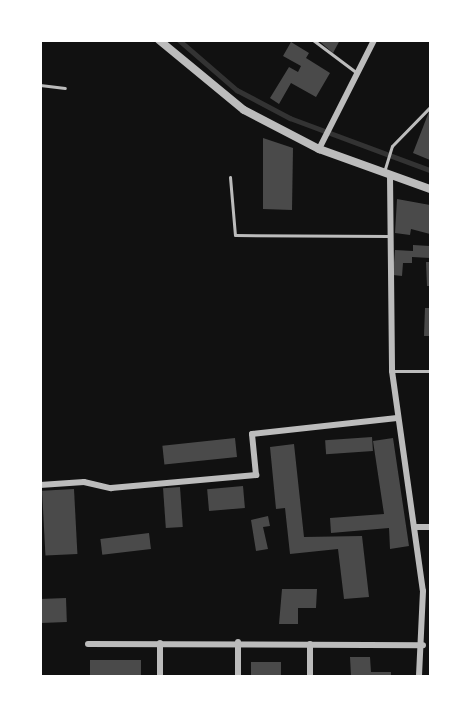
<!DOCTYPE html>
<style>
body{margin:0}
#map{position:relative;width:471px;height:717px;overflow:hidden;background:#111;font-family:"Crimson Pro",serif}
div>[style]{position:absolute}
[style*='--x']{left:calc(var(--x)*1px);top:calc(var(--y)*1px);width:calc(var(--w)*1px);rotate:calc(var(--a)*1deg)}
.stream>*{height:4.5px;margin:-2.25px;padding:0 2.25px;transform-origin:2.25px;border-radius:2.25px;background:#333}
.building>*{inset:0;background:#4a4a4a;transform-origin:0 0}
.service>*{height:3px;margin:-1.5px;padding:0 1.5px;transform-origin:1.5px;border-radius:1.5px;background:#bcbcbc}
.minor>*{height:6px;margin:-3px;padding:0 3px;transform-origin:3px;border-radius:3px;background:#bcbcbc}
.tertiary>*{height:8px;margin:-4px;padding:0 4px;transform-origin:4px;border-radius:4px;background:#bcbcbc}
span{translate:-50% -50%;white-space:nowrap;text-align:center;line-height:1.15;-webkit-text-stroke:6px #fff;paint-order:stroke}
.frame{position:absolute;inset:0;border:42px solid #fff;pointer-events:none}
</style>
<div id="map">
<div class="stream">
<div style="--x:179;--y:40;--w:77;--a:40.8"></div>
<div style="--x:237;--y:90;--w:60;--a:27.8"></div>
<div style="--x:290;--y:118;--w:149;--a:20.4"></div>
</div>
<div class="building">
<div style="clip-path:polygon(318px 40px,340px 40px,333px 53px)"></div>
<div style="clip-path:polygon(291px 42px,309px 53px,306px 58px,330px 73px,316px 97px,291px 83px,279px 104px,270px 98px,289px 67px,298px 72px,301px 66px,283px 56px)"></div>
<div style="clip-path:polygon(430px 109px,430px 160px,413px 153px)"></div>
<div style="clip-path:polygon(263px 138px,293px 148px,292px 210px,263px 209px)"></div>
<div style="clip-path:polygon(397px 199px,430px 205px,430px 234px,411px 229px,410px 235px,395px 233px)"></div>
<div style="clip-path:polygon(413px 245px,430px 246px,430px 258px,412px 257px,412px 263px,403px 263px,402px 276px,393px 275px,395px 250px,413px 251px)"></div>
<div style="clip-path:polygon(426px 262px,430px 262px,430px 286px,427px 286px)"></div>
<div style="clip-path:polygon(425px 308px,430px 308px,430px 336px,424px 336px)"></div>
<div style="left:372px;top:437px;width:14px;height:47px;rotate:86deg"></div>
<div style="left:235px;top:438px;width:19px;height:73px;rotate:84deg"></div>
<div style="clip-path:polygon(393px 438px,409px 546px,390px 549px,389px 528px,331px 533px,330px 518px,384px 514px,373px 441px)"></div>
<div style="clip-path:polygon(294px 444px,304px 537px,362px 536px,369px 597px,344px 599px,338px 549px,290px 554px,285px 508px,276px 509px,270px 447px)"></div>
<div style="left:243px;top:486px;width:22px;height:36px;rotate:85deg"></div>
<div style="left:180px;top:487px;width:40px;height:17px;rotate:86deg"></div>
<div style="left:74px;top:489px;width:65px;height:32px;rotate:87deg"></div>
<div style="clip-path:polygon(268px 516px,270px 526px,263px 527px,268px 549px,256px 551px,251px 520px)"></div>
<div style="left:149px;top:533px;width:16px;height:49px;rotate:83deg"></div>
<div style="clip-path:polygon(282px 589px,317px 589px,316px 608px,298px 608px,298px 624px,279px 624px)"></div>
<div style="left:66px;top:598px;width:24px;height:26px;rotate:88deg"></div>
<div style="clip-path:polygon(350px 657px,370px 657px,371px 672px,391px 672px,391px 676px,351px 676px)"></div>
<div style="left:90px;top:660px;width:51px;height:16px"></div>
<div style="left:281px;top:662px;width:14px;height:30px;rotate:90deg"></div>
</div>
<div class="service">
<div style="--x:313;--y:40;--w:55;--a:36.9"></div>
<div style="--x:40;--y:85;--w:25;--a:7"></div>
<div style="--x:384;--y:172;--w:27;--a:-73"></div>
<div style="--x:392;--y:146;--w:54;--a:-45.7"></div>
<div style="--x:230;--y:177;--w:58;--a:85.1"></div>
<div style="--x:235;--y:235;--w:154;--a:0.4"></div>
<div style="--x:393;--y:371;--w:37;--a:0"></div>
</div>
<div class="minor">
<div style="--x:319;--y:149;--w:122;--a:-63.2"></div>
<div style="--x:390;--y:176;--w:195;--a:89.4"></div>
<div style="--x:392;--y:371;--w:222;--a:82"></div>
<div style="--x:423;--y:591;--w:85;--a:92.7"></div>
<div style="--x:40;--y:485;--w:44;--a:-3.9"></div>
<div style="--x:84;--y:482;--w:28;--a:13"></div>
<div style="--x:111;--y:488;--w:146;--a:-5.1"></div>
<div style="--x:256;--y:475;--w:41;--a:-95.6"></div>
<div style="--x:252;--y:434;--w:146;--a:-6.3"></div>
<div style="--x:416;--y:527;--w:14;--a:0"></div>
<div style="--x:238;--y:642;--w:34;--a:90"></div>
<div style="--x:88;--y:644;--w:335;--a:0.2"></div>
<div style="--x:160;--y:676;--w:33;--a:-90"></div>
<div style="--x:310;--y:676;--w:32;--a:-90"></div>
</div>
<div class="tertiary">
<div style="--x:159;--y:40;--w:110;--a:39.5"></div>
<div style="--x:244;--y:110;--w:85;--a:27.5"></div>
<div style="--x:319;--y:149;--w:118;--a:19.8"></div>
</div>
<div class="frame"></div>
</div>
